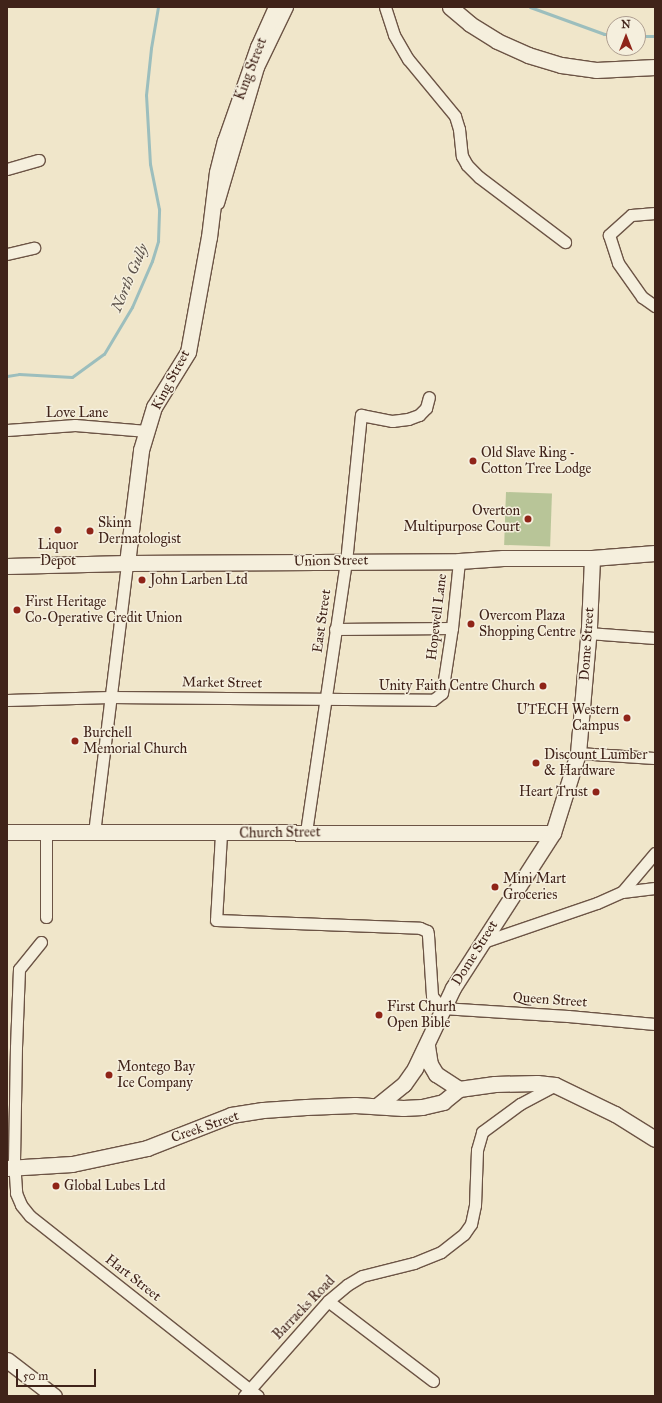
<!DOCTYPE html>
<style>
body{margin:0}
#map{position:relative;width:662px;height:1403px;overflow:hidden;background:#f0e6ca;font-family:"IM FELL Great Primer",serif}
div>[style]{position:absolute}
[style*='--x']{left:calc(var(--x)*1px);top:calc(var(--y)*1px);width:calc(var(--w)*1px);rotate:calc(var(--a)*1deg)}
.green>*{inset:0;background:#b8c598;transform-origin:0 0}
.stream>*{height:3px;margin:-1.5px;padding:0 1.5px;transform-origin:1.5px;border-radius:1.5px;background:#9cbebd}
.roads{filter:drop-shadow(1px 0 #6c5445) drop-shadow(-1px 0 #6c5445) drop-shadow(0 1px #6c5445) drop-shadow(0 -1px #6c5445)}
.street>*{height:11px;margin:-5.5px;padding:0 5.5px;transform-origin:5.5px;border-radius:5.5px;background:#f5efdd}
.secondary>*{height:15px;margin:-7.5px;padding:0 7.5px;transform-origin:7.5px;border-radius:7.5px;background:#f5efdd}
.dots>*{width:11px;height:11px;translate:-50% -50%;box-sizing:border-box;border:2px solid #f5efdd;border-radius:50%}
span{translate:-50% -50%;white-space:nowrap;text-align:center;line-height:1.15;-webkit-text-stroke:3px #f5efdd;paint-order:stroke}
.street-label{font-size:14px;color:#402319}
.poi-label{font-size:14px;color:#402319}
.left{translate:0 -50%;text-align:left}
.right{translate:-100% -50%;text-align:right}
.water-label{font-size:15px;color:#5c524a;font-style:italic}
.frame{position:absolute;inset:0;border:8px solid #402319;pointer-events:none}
.north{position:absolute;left:606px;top:16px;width:40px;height:40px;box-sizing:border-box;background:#f5efdd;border:1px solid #ad9d8f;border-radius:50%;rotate:0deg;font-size:11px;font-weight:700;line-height:16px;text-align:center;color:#402319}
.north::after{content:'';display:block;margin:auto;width:14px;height:18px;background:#8f2418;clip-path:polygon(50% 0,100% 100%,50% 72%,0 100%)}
.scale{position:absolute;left:16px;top:1369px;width:80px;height:18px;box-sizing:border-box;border:2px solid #402319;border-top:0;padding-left:5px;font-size:12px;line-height:14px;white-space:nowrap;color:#402319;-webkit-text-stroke:3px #f5efdd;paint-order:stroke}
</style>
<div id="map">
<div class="green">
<div style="left:506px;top:492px;width:46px;height:53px;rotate:2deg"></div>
</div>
<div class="stream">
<div style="--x:530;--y:7;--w:79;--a:20"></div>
<div style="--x:604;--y:34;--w:10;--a:0"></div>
<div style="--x:638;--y:36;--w:17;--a:0"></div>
<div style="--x:7;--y:376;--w:12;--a:-9"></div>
<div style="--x:19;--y:374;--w:53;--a:3.2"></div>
<div style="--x:72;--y:377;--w:39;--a:-36"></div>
<div style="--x:104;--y:354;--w:55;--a:-59.2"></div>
<div style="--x:132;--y:307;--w:50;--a:-66.5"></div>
<div style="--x:152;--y:261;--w:21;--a:-73"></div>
<div style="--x:158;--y:241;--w:32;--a:-88"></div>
<div style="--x:159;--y:209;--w:46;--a:-101.3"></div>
<div style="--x:150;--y:164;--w:69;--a:-93.3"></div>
<div style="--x:146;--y:95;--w:47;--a:-83.9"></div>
<div style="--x:151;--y:48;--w:42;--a:-80.3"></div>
</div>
<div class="roads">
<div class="street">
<div style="--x:385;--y:7;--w:29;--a:72"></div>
<div style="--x:394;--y:35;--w:28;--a:60"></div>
<div style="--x:408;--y:59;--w:74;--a:50.5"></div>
<div style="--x:455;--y:116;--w:14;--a:73"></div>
<div style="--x:459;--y:129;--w:27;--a:84"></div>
<div style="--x:462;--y:156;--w:10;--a:61"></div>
<div style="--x:467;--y:165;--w:17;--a:45"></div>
<div style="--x:479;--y:177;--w:108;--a:37.1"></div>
<div style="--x:7;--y:169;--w:33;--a:-16"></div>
<div style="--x:218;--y:203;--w:142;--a:-73.6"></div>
<div style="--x:258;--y:67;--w:67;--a:-64.2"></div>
<div style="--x:655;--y:213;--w:24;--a:175"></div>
<div style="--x:631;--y:215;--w:30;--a:138"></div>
<div style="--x:609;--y:235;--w:29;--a:72"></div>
<div style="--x:618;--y:263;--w:42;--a:54.8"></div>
<div style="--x:642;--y:297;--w:16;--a:35"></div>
<div style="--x:7;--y:254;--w:28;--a:-13"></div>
<div style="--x:7;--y:430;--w:68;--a:-4.2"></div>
<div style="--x:75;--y:425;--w:72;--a:4.8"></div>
<div style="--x:335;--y:629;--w:117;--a:-0.5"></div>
<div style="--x:588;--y:633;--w:67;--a:4.3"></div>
<div style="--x:7;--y:700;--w:103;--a:-1.7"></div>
<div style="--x:110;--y:697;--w:323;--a:0.5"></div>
<div style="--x:433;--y:700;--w:11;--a:-38"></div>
<div style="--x:442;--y:693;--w:66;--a:-81.3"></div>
<div style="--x:452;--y:628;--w:67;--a:-84"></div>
<div style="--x:578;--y:753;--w:76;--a:3.8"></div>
<div style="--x:306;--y:832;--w:273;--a:-81.6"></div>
<div style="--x:346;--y:562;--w:148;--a:-84.2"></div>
<div style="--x:361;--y:415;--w:32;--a:11"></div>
<div style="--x:392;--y:421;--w:16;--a:-7"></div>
<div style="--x:408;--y:419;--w:12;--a:-20"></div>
<div style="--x:419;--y:415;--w:10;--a:-45"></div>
<div style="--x:426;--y:408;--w:11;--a:-75"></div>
<div style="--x:94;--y:833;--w:272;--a:-83"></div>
<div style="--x:221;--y:834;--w:86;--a:93.3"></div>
<div style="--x:216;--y:920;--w:204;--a:2.2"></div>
<div style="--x:420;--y:928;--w:8;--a:23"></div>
<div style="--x:427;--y:931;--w:4;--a:76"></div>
<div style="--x:428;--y:935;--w:61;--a:86.2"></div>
<div style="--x:432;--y:996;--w:16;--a:50"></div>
<div style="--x:442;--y:1008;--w:126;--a:3.6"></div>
<div style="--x:568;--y:1016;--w:87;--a:5.3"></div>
<div style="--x:622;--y:892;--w:51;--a:-49.8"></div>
<div style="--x:46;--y:917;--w:85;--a:-90"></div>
<div style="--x:41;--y:942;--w:35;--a:129"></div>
<div style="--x:19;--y:969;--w:78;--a:92.2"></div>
<div style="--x:16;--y:1047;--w:114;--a:91"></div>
<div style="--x:14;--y:1161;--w:32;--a:86"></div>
<div style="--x:16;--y:1193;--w:13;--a:67"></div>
<div style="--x:21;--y:1205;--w:14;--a:51"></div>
<div style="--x:30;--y:1216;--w:290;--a:38.3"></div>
<div style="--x:483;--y:942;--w:120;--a:-18.9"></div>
<div style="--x:597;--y:903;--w:27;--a:-24"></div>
<div style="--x:622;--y:892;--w:33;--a:-7"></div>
<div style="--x:328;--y:1301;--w:132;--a:37.3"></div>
<div style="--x:244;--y:1396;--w:127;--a:-48.5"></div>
<div style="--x:328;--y:1301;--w:25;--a:-40"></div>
<div style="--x:347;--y:1285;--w:17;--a:-31"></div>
<div style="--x:362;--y:1276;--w:54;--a:-14"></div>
<div style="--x:414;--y:1263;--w:29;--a:-22"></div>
<div style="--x:441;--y:1252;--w:29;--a:-38"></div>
<div style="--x:464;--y:1234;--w:12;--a:-55"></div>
<div style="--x:471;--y:1224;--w:19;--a:-78"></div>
<div style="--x:475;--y:1205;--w:55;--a:-87.9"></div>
<div style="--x:477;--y:1150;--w:19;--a:-74"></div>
<div style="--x:482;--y:1132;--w:47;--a:-36.4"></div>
<div style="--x:520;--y:1104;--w:40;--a:-28"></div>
</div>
<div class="secondary">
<div style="--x:450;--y:7;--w:26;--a:40"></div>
<div style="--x:470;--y:24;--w:32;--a:32"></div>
<div style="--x:497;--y:41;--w:34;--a:24"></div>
<div style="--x:528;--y:55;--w:34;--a:17"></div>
<div style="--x:561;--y:65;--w:35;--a:8"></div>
<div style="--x:596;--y:70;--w:59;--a:-2.9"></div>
<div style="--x:127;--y:563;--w:114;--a:-82.9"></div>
<div style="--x:141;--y:450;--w:45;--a:-73.2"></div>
<div style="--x:154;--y:407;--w:65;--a:-58.3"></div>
<div style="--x:188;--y:352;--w:117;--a:-79.7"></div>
<div style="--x:209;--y:237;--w:65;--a:-83"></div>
<div style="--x:217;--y:172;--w:32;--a:-76"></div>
<div style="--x:225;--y:141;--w:100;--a:-70.7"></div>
<div style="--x:258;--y:47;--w:44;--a:-65.8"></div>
<div style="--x:7;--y:566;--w:120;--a:-1.4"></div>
<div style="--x:127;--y:563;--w:332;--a:-0.3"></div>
<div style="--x:459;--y:561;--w:44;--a:-3.9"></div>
<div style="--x:503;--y:558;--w:89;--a:0"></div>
<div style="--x:592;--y:558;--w:63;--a:-4.5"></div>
<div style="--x:7;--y:832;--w:546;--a:0.1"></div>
<div style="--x:427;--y:1046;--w:18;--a:81"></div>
<div style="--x:430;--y:1064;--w:12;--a:59"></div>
<div style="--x:436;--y:1074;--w:27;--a:33"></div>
<div style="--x:378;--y:1105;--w:33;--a:-39"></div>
<div style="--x:404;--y:1084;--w:19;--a:-55"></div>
<div style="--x:415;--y:1068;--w:89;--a:-64.6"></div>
<div style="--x:453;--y:988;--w:184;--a:-57.2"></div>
<div style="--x:553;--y:833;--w:84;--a:-72.6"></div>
<div style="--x:578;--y:753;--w:126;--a:-85"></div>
<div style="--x:589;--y:627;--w:69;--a:-87.5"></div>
<div style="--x:7;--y:1168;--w:65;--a:-3.5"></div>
<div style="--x:72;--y:1164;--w:77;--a:-12"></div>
<div style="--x:147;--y:1148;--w:90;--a:-21.4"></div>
<div style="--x:231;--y:1115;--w:32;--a:-9"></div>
<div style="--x:263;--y:1110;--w:43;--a:-4"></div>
<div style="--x:306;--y:1107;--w:49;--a:-2.3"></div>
<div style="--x:355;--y:1105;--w:48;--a:3.6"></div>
<div style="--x:403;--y:1108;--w:19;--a:-3"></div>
<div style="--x:422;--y:1107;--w:22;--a:-13"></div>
<div style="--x:443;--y:1102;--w:21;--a:-39"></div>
<div style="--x:459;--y:1089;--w:36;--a:-8"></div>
<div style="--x:495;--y:1084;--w:42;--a:-1.4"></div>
<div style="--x:537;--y:1083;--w:18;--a:6"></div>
<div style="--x:555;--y:1085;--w:67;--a:25.8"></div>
<div style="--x:615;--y:1114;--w:47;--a:32"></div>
<div style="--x:7;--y:1360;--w:59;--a:37.5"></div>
</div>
</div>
<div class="dots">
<div style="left:473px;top:461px;background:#8f2418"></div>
<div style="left:528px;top:519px;background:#8f2418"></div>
<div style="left:58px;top:530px;background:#8f2418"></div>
<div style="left:90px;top:531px;background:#8f2418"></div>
<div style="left:142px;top:580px;background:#8f2418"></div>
<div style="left:17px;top:610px;background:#8f2418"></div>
<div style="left:471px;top:624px;background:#8f2418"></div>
<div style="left:543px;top:686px;background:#8f2418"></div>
<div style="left:627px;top:718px;background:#8f2418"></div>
<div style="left:75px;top:741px;background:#8f2418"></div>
<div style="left:536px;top:763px;background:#8f2418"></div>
<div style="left:596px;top:792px;background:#8f2418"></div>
<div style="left:495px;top:887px;background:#8f2418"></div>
<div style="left:379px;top:1015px;background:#8f2418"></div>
<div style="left:109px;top:1075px;background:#8f2418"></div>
<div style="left:56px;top:1186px;background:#8f2418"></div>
</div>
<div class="street-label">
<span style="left:251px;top:69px;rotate:-69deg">King Street</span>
<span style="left:171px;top:380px;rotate:-62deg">King Street</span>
<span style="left:77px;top:413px">Love Lane</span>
<span style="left:331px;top:561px;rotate:-1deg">Union Street</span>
<span style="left:437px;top:617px;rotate:-83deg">Hopewell Lane</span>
<span style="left:322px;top:621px;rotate:-82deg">East Street</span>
<span style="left:587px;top:644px;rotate:-86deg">Dome Street</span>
<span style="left:222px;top:683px;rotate:1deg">Market Street</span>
<span style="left:280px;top:833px;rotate:-1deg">Church Street</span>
<span style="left:475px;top:953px;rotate:-58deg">Dome Street</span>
<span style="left:550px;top:1000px;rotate:4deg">Queen Street</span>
<span style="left:205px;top:1127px;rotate:-19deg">Creek Street</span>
<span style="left:133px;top:1278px;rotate:38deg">Hart Street</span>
<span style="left:304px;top:1308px;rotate:-46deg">Barracks Road</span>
</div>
<div class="poi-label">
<span class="left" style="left:481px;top:461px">Old Slave Ring -<br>Cotton Tree Lodge</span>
<span class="right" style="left:520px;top:519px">Overton<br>Multipurpose Court</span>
<span class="left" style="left:98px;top:531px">Skinn<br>Dermatologist</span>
<span style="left:58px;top:553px">Liquor<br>Depot</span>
<span class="left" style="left:150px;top:580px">John Larben Ltd</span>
<span class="left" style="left:25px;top:610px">First Heritage<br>Co-Operative Credit Union</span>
<span class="left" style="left:479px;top:624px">Overcom Plaza<br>Shopping Centre</span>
<span class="right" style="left:535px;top:686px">Unity Faith Centre Church</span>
<span class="right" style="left:619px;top:718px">UTECH Western<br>Campus</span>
<span class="left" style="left:83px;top:741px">Burchell<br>Memorial Church</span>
<span class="left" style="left:544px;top:763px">Discount Lumber<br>&amp; Hardware</span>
<span class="right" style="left:588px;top:792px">Heart Trust</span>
<span class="left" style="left:503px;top:887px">Mini Mart<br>Groceries</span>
<span class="left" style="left:387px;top:1015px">First Churh<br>Open Bible</span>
<span class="left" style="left:117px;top:1075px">Montego Bay<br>Ice Company</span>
<span class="left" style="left:64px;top:1186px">Global Lubes Ltd</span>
</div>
<div class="water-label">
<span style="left:130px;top:278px;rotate:-67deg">North Gully</span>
</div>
<div class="frame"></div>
<div class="north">N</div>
<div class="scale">50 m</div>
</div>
